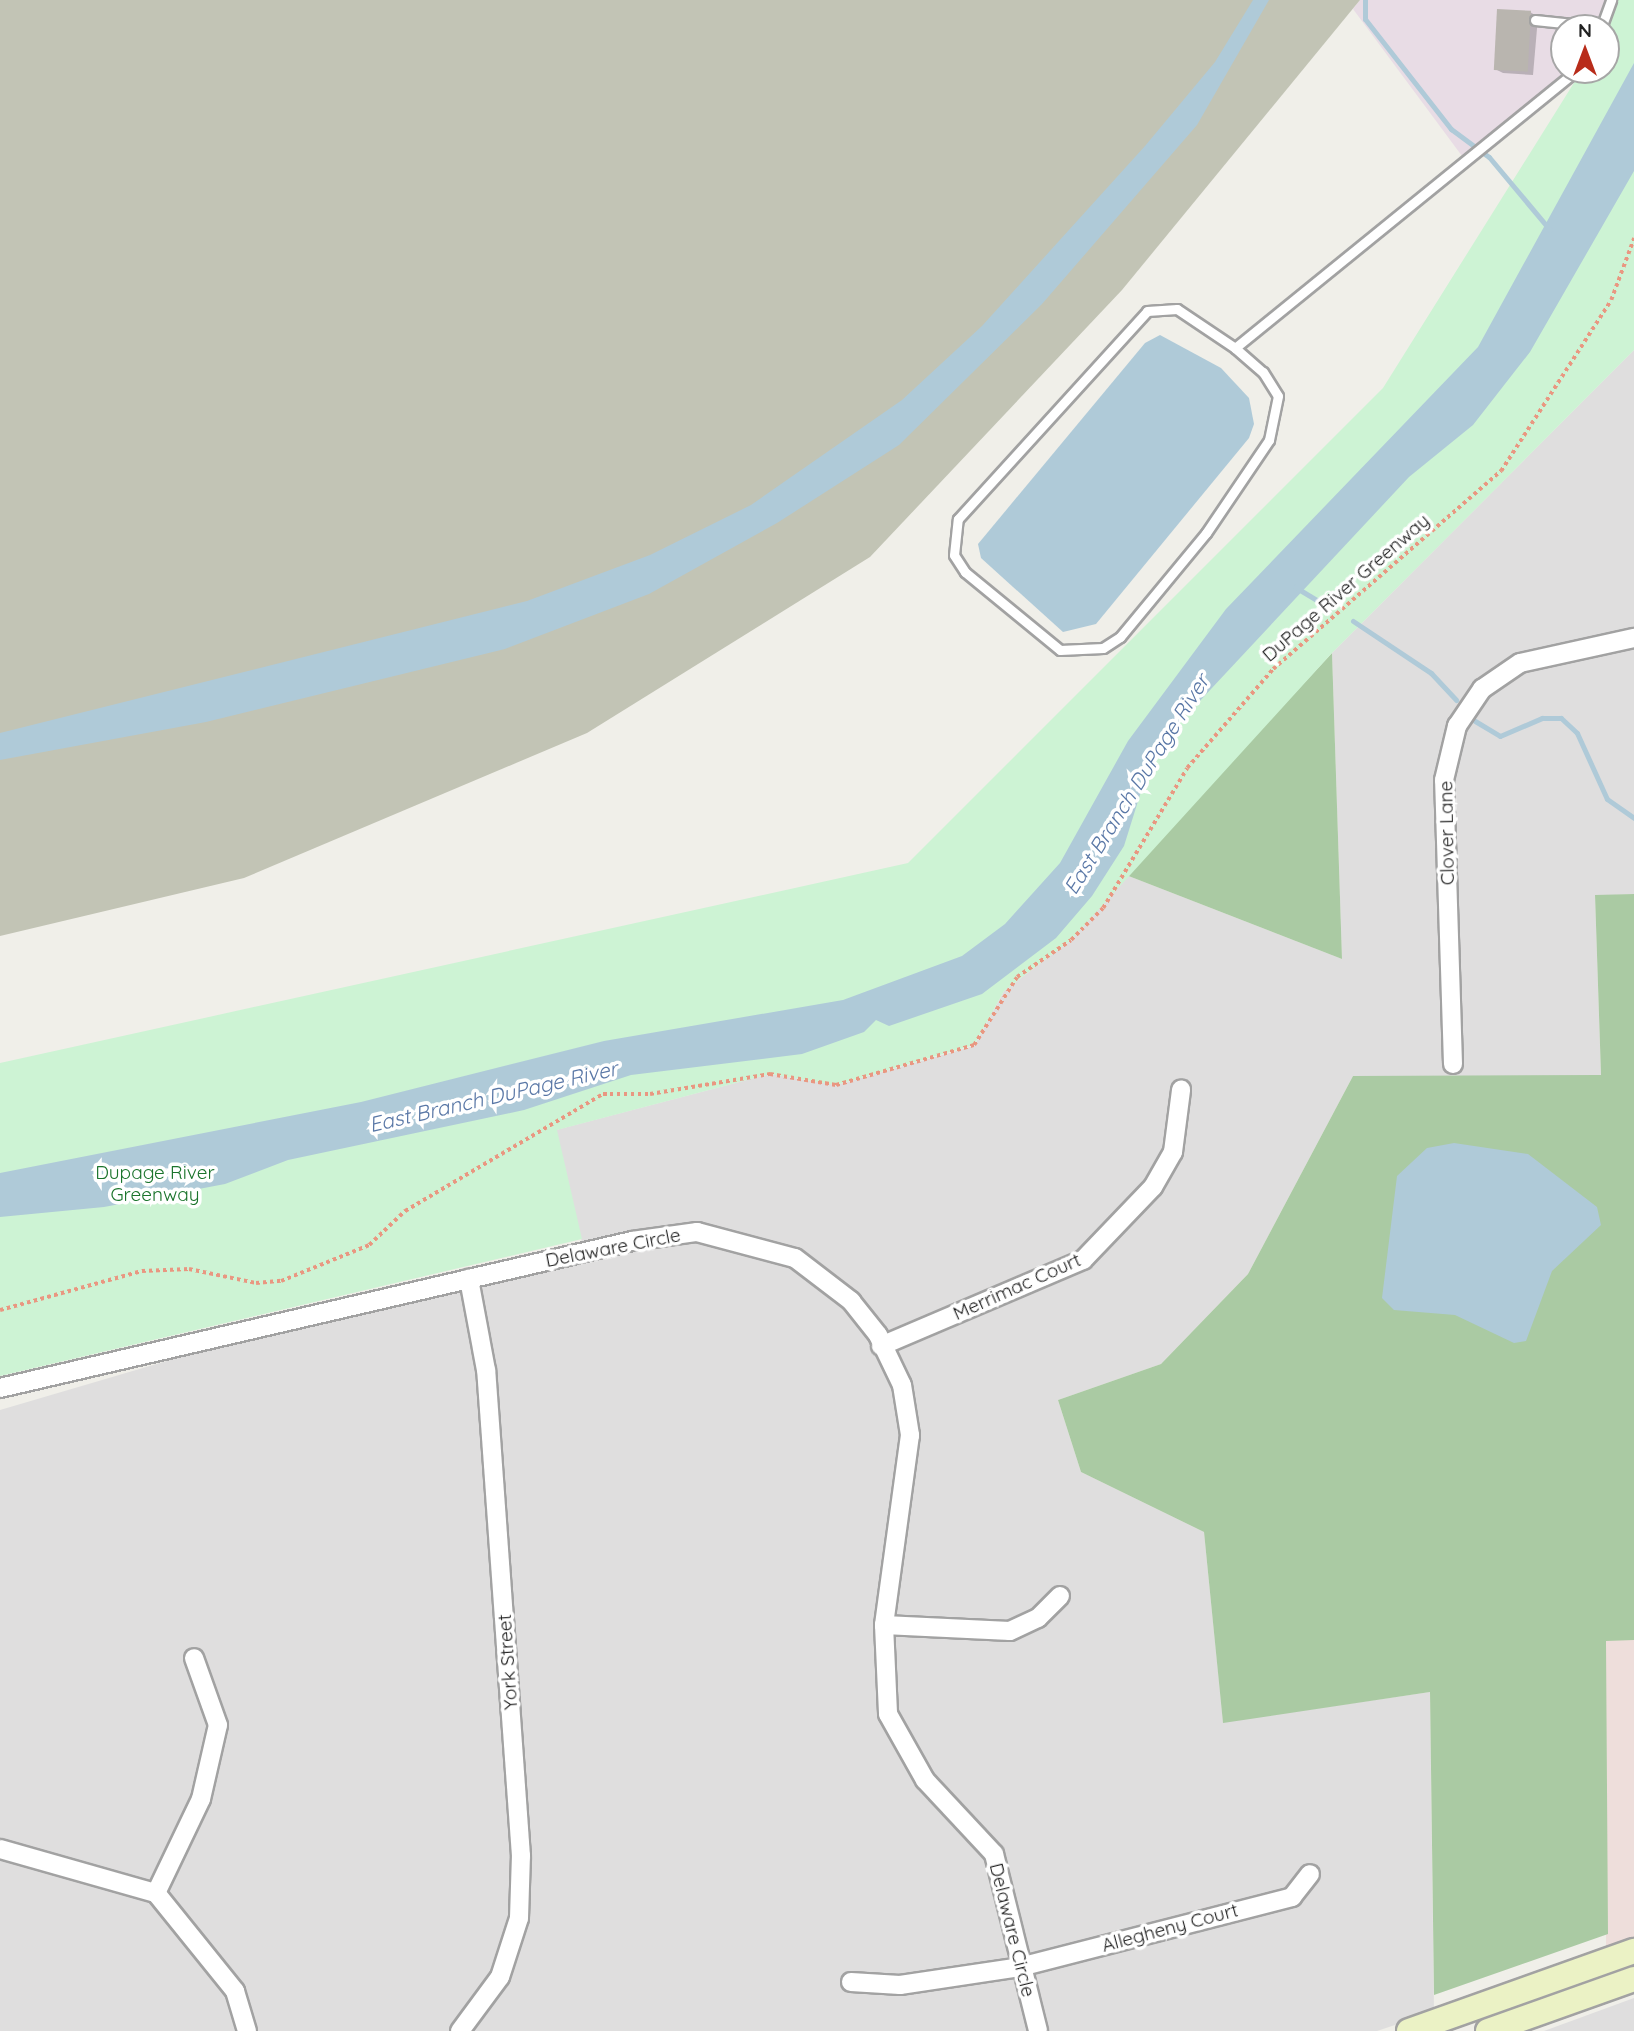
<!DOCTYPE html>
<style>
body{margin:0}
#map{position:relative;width:1634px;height:2031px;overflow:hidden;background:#f0efe9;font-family:Quicksand,sans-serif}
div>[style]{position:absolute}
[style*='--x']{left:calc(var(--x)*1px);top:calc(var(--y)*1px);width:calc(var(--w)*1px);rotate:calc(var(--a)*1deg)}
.residential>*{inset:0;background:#dfdede}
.commercial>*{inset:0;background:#eededb;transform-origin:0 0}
.industrial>*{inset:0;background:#e8dce5}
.construction>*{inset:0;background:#c2c4b5}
.forest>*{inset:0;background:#aacaa3}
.park>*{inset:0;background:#cdf3d4}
.water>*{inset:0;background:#afcad8}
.shadow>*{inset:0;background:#0003}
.stream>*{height:5px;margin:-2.5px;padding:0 2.5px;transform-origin:2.5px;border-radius:2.5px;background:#afcad8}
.building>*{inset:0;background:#b9b5af;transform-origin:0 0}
.path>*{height:3.5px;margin-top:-1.75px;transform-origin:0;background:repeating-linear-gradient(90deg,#e99781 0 3.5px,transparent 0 7px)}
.roads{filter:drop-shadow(2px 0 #a2a2a2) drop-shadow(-2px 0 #a2a2a2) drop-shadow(0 2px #a2a2a2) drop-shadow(0 -2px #a2a2a2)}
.lane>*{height:9px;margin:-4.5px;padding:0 4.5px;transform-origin:4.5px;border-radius:4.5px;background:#fff}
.street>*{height:18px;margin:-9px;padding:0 9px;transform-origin:9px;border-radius:9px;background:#fff}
.secondary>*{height:24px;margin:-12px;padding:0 12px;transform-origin:12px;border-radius:12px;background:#ebf2c5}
span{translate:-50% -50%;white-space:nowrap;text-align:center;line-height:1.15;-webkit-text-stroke:7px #fff;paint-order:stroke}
.street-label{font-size:19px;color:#212121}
.park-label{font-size:19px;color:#1b742c}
.water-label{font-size:21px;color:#5977a6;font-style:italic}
.north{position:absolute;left:1550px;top:14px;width:70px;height:70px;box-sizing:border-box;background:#fff;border:2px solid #a6a6a6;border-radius:50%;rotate:0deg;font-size:19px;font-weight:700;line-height:28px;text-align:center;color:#212121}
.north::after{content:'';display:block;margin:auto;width:24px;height:32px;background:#b82c1a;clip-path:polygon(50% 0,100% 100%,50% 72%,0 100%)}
</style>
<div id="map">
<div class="residential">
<div style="clip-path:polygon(1634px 350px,1634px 894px,1595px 896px,1601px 1076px,1353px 1076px,1248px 1274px,1161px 1364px,1058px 1400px,1081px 1472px,1204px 1532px,1223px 1722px,1430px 1692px,1434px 2012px,1377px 2031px,0 2031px,0 1410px,245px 1338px,586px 1260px,556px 1130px,770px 1074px,836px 1085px,974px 1046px,1004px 991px,1071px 940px,1126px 875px,1342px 959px,1332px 653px)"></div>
<div style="clip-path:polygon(1634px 1998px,1634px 2031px,1544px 2031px)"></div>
</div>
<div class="commercial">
<div style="left:1606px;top:1640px;width:28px;height:307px"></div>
</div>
<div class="industrial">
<div style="clip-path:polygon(1360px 0,1614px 0,1599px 28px,1564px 28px,1568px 70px,1462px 156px,1353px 9px)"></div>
</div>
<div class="construction">
<div style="clip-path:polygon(0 0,1360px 0,1122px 290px,870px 557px,587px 733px,244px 878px,0 936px)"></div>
</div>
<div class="forest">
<div style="clip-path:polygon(1332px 653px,1342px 959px,1126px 875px)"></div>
<div style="clip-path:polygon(1634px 894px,1634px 1640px,1606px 1641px,1608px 1934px,1434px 1995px,1430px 1692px,1223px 1723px,1204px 1532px,1081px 1472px,1058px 1400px,1161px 1364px,1248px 1274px,1353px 1076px,1601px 1075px,1595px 895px)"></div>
</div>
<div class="park">
<div style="clip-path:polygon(1617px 0,1634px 0,1634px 350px,1332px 653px,1071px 940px,1004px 991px,974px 1045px,836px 1085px,770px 1074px,557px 1130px,582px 1239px,0 1376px,0 1063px,908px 863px,1383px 388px,1582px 70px,1606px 70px,1604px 28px)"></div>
</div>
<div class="water">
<div style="clip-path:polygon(1253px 0,1269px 0,1197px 125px,1042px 304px,899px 445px,777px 523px,649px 594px,505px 649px,206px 722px,0 760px,0 733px,527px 601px,650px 555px,751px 505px,902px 400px,982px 326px,1145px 146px,1215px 62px)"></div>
<div style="clip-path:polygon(1634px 63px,1634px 171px,1530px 352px,1473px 425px,1409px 477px,1154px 750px,1124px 846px,1092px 896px,1056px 938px,982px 994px,889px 1026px,876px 1020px,864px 1032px,802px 1054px,631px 1075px,524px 1110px,288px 1160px,225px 1184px,104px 1207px,0 1217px,0 1173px,361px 1102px,604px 1041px,843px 1000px,962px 956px,1005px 924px,1060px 863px,1128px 741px,1226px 609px,1478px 347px)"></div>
<div style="clip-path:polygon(1160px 335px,1221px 368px,1249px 398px,1254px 424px,1249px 438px,1096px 624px,1063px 632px,981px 558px,978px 544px,1145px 343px)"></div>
<div style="clip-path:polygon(1454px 1143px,1528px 1154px,1597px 1207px,1601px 1225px,1552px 1271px,1526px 1341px,1514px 1343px,1455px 1315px,1394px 1310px,1382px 1298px,1397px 1176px,1427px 1148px)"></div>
</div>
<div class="shadow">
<div style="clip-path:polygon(1530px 12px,1538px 17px,1533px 75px,1503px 73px,1495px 69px)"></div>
</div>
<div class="stream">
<div style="--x:1365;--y:0;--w:19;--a:90"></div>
<div style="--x:1365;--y:19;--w:140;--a:52"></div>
<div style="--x:1451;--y:129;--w:47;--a:36.4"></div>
<div style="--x:1489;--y:157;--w:95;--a:50.1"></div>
<div style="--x:1295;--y:587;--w:39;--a:31"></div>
<div style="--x:1353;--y:621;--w:94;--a:33.7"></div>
<div style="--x:1431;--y:673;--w:37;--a:47"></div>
<div style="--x:1475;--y:721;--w:29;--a:31"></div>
<div style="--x:1500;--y:736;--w:46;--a:-23.2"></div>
<div style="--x:1542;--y:718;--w:19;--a:0"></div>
<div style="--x:1561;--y:718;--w:22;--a:43"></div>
<div style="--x:1577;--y:733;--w:72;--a:65.6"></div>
<div style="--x:1607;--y:799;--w:33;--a:35"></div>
</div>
<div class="building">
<div style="left:1497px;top:9px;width:34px;height:61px;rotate:3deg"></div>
</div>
<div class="path">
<div style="--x:0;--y:1310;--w:147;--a:-15.4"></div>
<div style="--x:142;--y:1271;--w:47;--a:-2.4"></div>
<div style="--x:189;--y:1269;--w:68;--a:11.8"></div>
<div style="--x:256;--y:1283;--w:25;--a:-5"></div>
<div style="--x:281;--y:1281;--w:95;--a:-22.2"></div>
<div style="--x:369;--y:1245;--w:50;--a:-43.4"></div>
<div style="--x:405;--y:1211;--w:230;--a:-30.6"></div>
<div style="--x:603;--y:1094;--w:47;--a:0"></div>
<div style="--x:650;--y:1094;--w:122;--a:-9.5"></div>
<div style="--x:770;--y:1074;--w:67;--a:9.5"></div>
<div style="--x:836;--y:1085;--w:144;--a:-16.2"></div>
<div style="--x:974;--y:1045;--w:80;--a:-57.7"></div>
<div style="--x:1017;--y:977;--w:65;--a:-34.4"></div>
<div style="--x:1071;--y:940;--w:45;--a:-45"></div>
<div style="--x:1103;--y:908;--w:163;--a:-59"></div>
<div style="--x:1187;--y:768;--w:131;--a:-49"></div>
<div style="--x:1273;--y:669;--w:302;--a:-41"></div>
<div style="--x:1501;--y:471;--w:203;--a:-57.2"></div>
<div style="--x:1611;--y:300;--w:66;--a:-69.6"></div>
</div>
<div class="roads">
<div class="lane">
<div style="--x:1535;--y:20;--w:67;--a:6"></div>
<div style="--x:1601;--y:28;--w:30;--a:-70"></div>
<div style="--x:1235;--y:348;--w:37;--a:41"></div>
<div style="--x:1263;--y:372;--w:28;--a:58"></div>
<div style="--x:1278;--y:396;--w:45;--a:101.6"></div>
<div style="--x:1269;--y:440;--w:112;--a:124.1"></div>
<div style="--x:1206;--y:533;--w:135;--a:129.6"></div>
<div style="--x:1120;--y:637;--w:20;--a:147"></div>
<div style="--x:1103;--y:648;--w:43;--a:177.3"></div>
<div style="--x:1060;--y:650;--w:123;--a:-140.6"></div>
<div style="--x:965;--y:572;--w:20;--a:-123"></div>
<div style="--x:954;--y:555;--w:36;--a:-84"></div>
<div style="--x:958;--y:519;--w:281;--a:-47.7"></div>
<div style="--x:1147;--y:311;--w:30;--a:-4"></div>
<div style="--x:1177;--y:309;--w:70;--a:33.9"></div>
<div style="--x:1235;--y:348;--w:441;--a:-39.1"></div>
</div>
<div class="street">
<div style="--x:1453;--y:1064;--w:284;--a:-91.8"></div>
<div style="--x:1444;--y:780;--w:56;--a:-76.5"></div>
<div style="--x:1457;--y:726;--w:45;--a:-56"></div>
<div style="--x:1482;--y:689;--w:46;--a:-34.4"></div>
<div style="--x:1520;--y:663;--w:117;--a:-12.4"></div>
<div style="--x:881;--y:1346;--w:220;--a:-23.1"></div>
<div style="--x:1083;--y:1260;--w:101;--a:-46.2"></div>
<div style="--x:1153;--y:1187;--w:40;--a:-60.3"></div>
<div style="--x:1173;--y:1152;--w:63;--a:-82.6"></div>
<div style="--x:0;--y:1388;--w:649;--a:-13.09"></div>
<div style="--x:632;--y:1241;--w:66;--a:-7.9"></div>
<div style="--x:697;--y:1232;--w:101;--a:14.9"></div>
<div style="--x:795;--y:1258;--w:71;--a:37.5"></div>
<div style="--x:851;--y:1301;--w:43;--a:51.5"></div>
<div style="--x:878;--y:1335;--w:55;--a:64.4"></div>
<div style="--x:902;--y:1385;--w:51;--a:80.9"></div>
<div style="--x:910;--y:1435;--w:192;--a:97.8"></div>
<div style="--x:884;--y:1625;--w:89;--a:87.4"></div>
<div style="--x:888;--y:1714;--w:76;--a:60.7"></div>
<div style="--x:925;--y:1780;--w:101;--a:47"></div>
<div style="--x:994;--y:1854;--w:182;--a:76"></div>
<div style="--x:884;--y:1625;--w:126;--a:2.7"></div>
<div style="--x:1010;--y:1631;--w:31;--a:-25"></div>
<div style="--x:1038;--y:1618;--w:31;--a:-45"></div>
<div style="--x:0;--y:1849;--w:162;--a:15.8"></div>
<div style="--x:156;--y:1893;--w:126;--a:51.1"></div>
<div style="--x:235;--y:1991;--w:42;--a:73.3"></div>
<div style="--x:156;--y:1893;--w:104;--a:-64.4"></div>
<div style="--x:201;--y:1799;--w:76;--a:-77.1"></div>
<div style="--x:218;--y:1725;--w:71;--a:-109.7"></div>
<div style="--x:851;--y:1982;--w:49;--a:3.5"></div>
<div style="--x:900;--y:1985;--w:121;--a:-8.5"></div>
<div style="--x:1020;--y:1967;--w:281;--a:-14.4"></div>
<div style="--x:1292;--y:1897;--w:29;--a:-52"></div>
<div style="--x:460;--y:2031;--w:67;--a:-53.5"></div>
<div style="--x:500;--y:1977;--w:62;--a:-72.1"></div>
<div style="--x:519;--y:1918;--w:62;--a:-88.2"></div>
<div style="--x:521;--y:1856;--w:487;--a:-94.1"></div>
<div style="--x:486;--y:1370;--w:93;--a:-100.6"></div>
</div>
<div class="secondary">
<div style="--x:1409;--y:2031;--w:239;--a:-19.6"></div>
<div style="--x:1488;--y:2031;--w:155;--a:-19.6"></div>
</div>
</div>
<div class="street-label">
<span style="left:1346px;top:588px;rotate:-41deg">DuPage River Greenway</span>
<span style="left:1447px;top:833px;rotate:-91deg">Clover Lane</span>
<span style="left:613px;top:1248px;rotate:-11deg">Delaware Circle</span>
<span style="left:1017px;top:1287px;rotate:-24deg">Merrimac Court</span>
<span style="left:508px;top:1662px;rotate:-94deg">York Street</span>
<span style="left:1170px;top:1928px;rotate:-15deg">Allegheny Court</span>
<span style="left:1012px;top:1930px;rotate:76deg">Delaware Circle</span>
</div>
<div class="park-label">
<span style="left:155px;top:1184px">Dupage River<br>Greenway</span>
</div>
<div class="water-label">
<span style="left:1136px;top:784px;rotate:-58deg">East Branch DuPage River</span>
<span style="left:493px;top:1096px;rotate:-13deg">East Branch DuPage River</span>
</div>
<div class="north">N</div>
</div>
